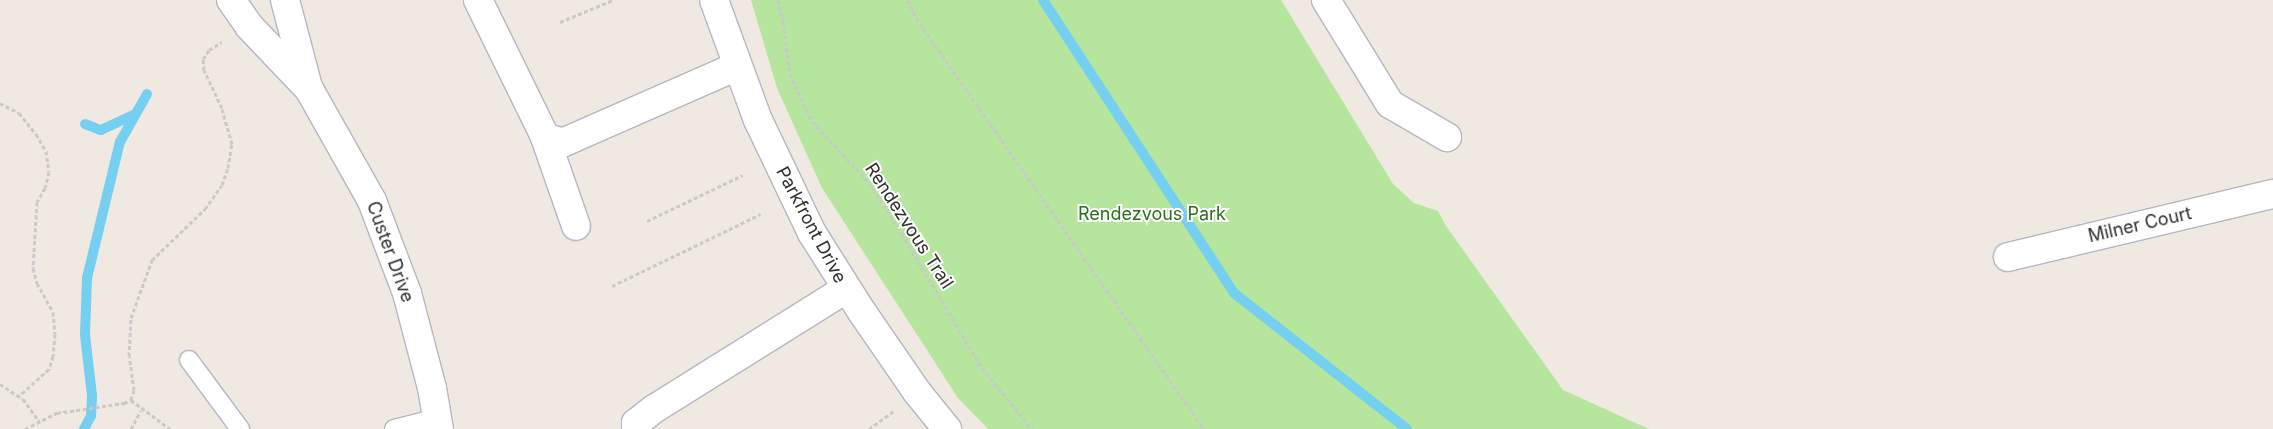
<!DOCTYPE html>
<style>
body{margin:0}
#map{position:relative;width:2273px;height:429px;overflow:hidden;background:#efe9e1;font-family:Inter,sans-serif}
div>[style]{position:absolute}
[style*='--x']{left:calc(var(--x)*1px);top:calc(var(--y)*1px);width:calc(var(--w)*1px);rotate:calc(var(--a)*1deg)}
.green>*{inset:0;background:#b6e59e}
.stream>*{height:10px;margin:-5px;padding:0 5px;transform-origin:5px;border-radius:5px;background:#75cff0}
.path>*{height:3px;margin-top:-1.5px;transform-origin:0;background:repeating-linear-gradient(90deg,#c9c9c9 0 4px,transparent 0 6.5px)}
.roads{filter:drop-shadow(1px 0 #b4b7c1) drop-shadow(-1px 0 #b4b7c1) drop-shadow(0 1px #b4b7c1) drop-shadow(0 -1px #b4b7c1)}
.service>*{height:18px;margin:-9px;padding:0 9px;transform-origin:9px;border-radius:9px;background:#fff}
.minor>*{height:28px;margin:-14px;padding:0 14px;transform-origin:14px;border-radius:14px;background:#fff}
span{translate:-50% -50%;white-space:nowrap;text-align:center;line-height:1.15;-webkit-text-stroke:4px #fff;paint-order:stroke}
.park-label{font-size:18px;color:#2c6e1b}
.street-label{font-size:18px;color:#2e2e2e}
</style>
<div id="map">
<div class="green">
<div style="clip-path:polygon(751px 0,1281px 0,1393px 184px,1414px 203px,1438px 211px,1446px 226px,1563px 390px,1649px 429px,988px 429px,958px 398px,822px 188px,777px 88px)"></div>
</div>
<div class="stream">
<div style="--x:1043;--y:0;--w:350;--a:56.9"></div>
<div style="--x:1234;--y:293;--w:220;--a:38.2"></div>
<div style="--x:85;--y:124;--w:17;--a:21"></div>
<div style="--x:101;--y:130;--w:38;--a:-25"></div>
<div style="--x:84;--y:429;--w:15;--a:-62"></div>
<div style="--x:91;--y:416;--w:21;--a:-87"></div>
<div style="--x:92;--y:395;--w:60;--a:-96.7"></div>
<div style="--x:85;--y:335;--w:57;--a:-88"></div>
<div style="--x:87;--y:278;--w:140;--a:-76.4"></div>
<div style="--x:120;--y:142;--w:55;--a:-60.6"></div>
</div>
<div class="path">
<div style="--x:778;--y:0;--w:23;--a:77"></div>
<div style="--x:783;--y:22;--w:52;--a:82.3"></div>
<div style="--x:790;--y:74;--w:52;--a:64.9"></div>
<div style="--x:812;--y:121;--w:84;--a:47.4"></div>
<div style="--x:869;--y:183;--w:61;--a:57.1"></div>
<div style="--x:902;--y:234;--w:156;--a:59.2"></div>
<div style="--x:982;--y:368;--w:79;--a:50.7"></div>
<div style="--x:908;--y:0;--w:20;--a:66"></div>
<div style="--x:916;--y:18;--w:502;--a:54.98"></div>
<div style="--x:560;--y:22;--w:57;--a:-22.5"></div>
<div style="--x:0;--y:103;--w:21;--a:28"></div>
<div style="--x:19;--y:113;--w:27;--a:51"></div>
<div style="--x:36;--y:134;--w:20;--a:60"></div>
<div style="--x:46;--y:151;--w:21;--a:82"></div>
<div style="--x:49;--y:172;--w:16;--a:104"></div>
<div style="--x:45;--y:188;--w:16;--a:120"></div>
<div style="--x:37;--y:202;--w:66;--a:93.5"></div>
<div style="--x:33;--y:268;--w:16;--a:75"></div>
<div style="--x:37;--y:283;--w:33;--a:61"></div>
<div style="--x:53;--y:312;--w:22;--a:85"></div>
<div style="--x:55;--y:334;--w:22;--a:95"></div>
<div style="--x:53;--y:356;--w:14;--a:107"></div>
<div style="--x:49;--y:369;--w:42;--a:137.9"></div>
<div style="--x:647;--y:221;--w:106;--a:-25.6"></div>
<div style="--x:612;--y:286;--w:165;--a:-25.8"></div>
<div style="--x:0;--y:384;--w:27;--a:33"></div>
<div style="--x:23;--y:399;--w:27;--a:54"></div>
<div style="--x:131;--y:400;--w:49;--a:36.6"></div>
<div style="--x:25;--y:429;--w:36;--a:-27"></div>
<div style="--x:57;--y:413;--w:68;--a:-8.5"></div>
<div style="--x:124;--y:403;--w:8;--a:-23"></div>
<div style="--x:131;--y:400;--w:10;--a:-73"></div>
<div style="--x:134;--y:390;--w:34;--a:-98"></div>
<div style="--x:129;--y:356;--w:38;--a:-87"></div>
<div style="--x:131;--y:318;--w:62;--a:-70.1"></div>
<div style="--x:152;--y:260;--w:74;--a:-43.9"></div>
<div style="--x:205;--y:209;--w:29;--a:-55"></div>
<div style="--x:222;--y:185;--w:18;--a:-71"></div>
<div style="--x:228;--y:168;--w:24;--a:-81"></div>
<div style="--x:232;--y:144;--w:37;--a:-106"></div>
<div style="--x:222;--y:108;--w:42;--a:-115.3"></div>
<div style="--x:204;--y:70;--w:11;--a:-95"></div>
<div style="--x:203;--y:59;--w:11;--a:-56"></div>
<div style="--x:209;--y:50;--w:15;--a:-32"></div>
<div style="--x:131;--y:429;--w:21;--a:-62"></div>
<div style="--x:869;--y:429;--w:31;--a:-36"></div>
</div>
<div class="roads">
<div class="service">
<div style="--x:189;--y:360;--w:86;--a:53.5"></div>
<div style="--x:394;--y:429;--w:44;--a:-14.3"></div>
</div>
<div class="minor">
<div style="--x:231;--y:0;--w:32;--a:55"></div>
<div style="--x:249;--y:26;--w:87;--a:46.4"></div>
<div style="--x:309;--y:89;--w:129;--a:60.6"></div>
<div style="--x:372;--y:201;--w:98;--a:69.2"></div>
<div style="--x:407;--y:293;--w:98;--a:75.3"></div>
<div style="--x:432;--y:388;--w:42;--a:80.3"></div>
<div style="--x:285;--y:0;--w:90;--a:75.2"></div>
<div style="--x:478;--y:0;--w:153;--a:63.9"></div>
<div style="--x:545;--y:137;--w:18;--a:19"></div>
<div style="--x:562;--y:143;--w:191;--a:-23.7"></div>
<div style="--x:714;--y:0;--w:128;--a:69.9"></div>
<div style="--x:758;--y:120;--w:125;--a:64.5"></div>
<div style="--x:812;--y:233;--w:93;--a:57.7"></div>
<div style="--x:862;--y:312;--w:97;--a:55.5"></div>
<div style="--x:917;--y:392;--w:48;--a:51"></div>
<div style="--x:1326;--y:0;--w:122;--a:58.4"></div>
<div style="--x:1390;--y:104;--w:66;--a:30.1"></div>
<div style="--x:545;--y:137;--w:94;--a:70.8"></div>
<div style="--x:2008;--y:257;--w:272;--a:-13.4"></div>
<div style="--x:636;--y:429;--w:6;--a:-90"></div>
<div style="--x:636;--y:423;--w:23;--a:-38"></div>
<div style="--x:654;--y:409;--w:226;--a:-32"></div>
</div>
</div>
<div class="park-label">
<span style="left:1152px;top:214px">Rendezvous Park</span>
</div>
<div class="street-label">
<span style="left:811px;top:225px;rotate:62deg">Parkfront Drive</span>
<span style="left:2140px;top:225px;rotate:-13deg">Milner Court</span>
<span style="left:909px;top:226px;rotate:57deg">Rendezvous Trail</span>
<span style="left:390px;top:252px;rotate:70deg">Custer Drive</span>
</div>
</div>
